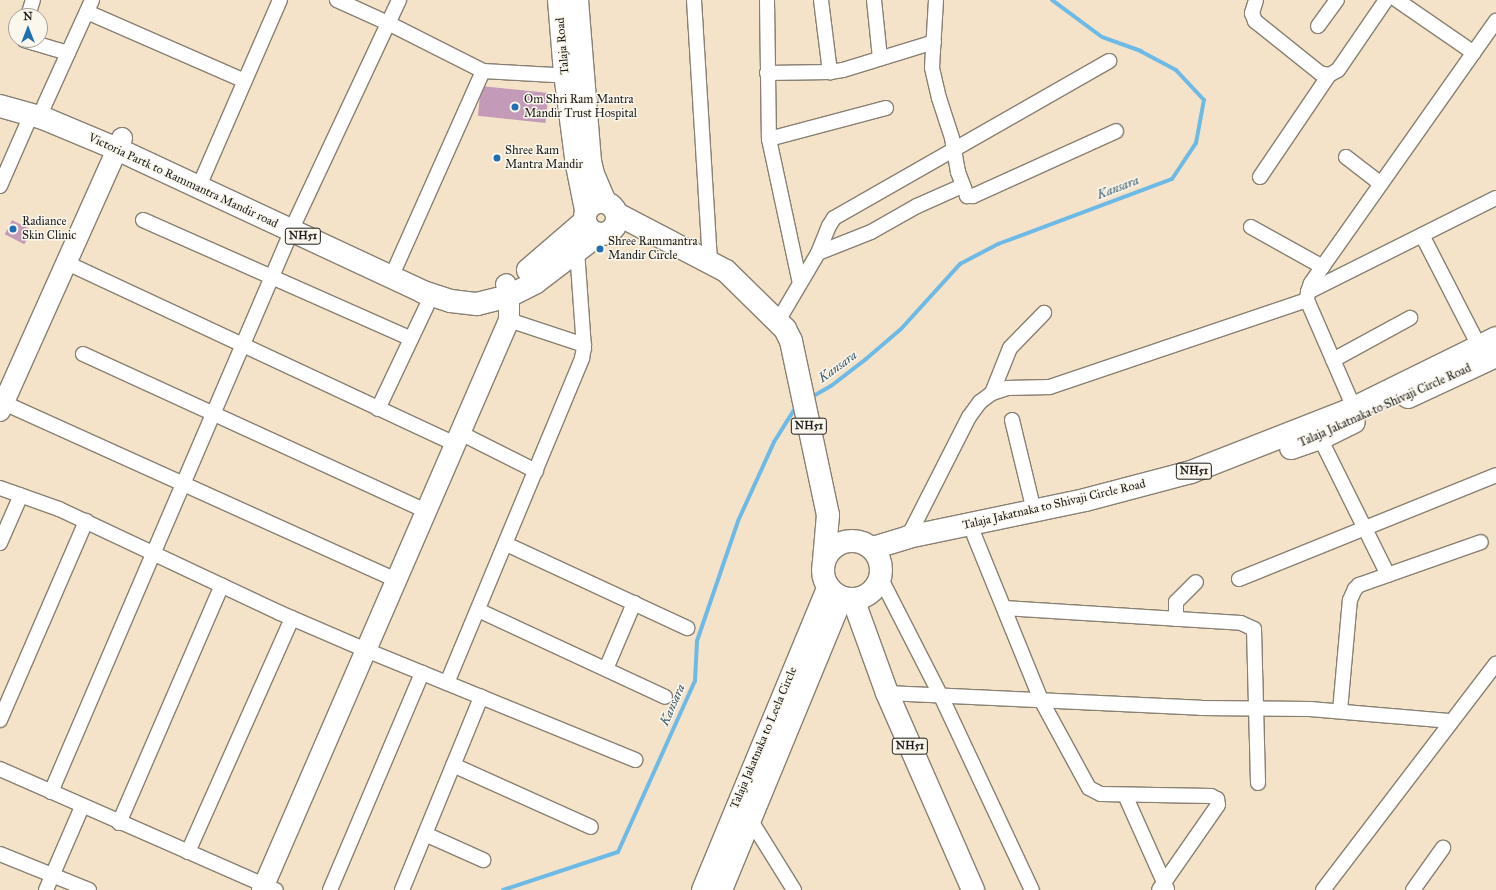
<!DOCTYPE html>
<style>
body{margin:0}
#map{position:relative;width:1496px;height:890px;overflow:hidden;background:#f5e3c9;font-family:"IM FELL Great Primer",serif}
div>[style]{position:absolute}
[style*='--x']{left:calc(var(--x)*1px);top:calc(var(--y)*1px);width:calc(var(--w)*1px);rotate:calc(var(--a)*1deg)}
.stream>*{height:4px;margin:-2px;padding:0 2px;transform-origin:2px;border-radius:2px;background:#6ebae7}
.building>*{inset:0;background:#c39bb8;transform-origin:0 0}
.roads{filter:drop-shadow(1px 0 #888072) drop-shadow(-1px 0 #888072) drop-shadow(0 1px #888072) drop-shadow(0 -1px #888072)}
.street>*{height:14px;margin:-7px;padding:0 7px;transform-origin:7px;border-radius:7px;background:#fff}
.secondary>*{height:20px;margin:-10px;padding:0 10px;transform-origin:10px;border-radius:10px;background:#fff}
.primary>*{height:22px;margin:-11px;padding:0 11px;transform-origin:11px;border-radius:11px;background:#fff}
.highway>*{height:22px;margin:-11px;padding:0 11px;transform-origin:11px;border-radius:11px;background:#fff}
.highway>.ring{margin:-11px;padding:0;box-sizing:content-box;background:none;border:22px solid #fff;border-radius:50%}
.dots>*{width:11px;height:11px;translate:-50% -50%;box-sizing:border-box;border:2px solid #fbf7ec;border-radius:50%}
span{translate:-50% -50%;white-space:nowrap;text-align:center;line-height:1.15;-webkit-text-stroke:3px #fbf7ec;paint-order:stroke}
.shield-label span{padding:1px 3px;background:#fbf7ec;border:1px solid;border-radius:3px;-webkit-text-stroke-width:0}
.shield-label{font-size:11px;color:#1c1c1c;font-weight:700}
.street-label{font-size:12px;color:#1c1c1c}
.poi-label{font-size:12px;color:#1c1c1c}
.left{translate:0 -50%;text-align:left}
.water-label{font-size:13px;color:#3d5b6d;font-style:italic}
.north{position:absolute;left:8px;top:8px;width:40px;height:40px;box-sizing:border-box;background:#fbf7ec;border:1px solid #a29f99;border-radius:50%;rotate:0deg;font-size:11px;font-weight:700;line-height:16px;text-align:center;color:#1c1c1c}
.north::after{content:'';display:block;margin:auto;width:14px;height:18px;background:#1f6fb2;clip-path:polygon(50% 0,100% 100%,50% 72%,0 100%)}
</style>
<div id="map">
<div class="stream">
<div style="--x:810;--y:398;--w:24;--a:-30"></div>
<div style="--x:831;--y:386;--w:44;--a:-37.6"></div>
<div style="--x:866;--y:359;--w:46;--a:-40.6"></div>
<div style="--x:901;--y:329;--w:88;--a:-47.8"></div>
<div style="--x:960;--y:264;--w:43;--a:-27.8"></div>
<div style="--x:998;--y:244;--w:186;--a:-20.5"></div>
<div style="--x:1172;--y:179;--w:43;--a:-56.3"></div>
<div style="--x:1196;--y:143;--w:44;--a:-79.5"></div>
<div style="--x:1204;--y:100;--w:41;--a:-133"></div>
<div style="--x:1176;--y:70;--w:40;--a:-152"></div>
<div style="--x:1141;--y:51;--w:41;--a:-160.3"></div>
<div style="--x:1102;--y:37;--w:62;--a:-143.5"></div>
<div style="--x:503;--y:890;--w:121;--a:-18.3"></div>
<div style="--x:618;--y:852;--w:188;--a:-65.8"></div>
<div style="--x:695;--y:681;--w:40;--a:-87.1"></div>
<div style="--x:697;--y:641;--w:127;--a:-71.1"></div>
<div style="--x:738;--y:521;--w:87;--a:-65.5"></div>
<div style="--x:774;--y:442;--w:40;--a:-58"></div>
<div style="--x:795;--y:408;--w:4;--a:-34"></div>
</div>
<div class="building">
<div style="left:481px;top:86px;width:68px;height:30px;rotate:6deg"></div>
<div style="left:12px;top:220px;width:22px;height:16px;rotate:27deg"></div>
</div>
<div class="roads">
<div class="street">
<div style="--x:337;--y:0;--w:56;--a:24.3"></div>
<div style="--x:388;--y:23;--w:106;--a:26.8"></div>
<div style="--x:483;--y:71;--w:214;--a:114"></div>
<div style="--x:694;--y:0;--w:262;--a:86.5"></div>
<div style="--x:767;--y:0;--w:139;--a:89.2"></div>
<div style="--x:769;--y:139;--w:147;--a:77.9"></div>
<div style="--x:821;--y:0;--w:73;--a:82.9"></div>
<div style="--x:874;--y:0;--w:58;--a:84.1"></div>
<div style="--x:936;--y:0;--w:68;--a:93.4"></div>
<div style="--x:932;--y:68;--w:31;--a:77"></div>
<div style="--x:939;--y:98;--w:42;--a:72"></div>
<div style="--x:952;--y:138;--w:35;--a:80"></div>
<div style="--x:958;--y:172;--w:26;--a:69"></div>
<div style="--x:967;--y:196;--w:6;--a:0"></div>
<div style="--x:973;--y:196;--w:157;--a:-24.4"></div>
<div style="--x:1256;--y:0;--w:14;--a:107"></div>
<div style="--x:1252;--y:13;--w:9;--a:69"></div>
<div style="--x:1255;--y:21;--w:83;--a:38.7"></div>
<div style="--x:1320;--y:73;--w:9;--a:13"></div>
<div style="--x:1329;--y:75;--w:10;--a:-29"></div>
<div style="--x:1338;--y:70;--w:85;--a:-55.6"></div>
<div style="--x:1397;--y:0;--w:93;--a:34.5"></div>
<div style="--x:87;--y:12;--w:172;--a:23.6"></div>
<div style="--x:28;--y:16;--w:17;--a:-73"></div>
<div style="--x:1318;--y:26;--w:32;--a:-54"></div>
<div style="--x:24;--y:40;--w:46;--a:16.5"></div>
<div style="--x:483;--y:71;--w:89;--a:3.2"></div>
<div style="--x:767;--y:73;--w:63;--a:-0.9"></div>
<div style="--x:830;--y:72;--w:13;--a:-9"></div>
<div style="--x:843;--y:70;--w:95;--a:-17.1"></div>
<div style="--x:44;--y:106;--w:116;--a:-65.6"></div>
<div style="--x:769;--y:139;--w:121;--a:-14.8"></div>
<div style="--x:1346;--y:157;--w:44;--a:37.6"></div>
<div style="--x:203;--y:177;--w:193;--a:-66.5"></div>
<div style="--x:1260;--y:177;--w:123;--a:-55.9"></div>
<div style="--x:0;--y:186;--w:77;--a:-66.4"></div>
<div style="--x:143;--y:220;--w:293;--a:23.9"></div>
<div style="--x:296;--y:220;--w:243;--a:-64.9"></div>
<div style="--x:1251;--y:227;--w:82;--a:29.1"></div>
<div style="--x:1422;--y:235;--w:125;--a:62.8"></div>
<div style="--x:818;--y:253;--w:29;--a:-68"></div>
<div style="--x:829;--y:226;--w:9;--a:-58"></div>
<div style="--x:834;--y:218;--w:317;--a:-29.7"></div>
<div style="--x:67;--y:263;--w:428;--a:25"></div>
<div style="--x:1308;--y:292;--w:210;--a:-26.6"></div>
<div style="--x:509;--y:320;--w:79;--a:18.4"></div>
<div style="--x:778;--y:321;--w:79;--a:-59.5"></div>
<div style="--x:818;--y:253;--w:57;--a:-21.6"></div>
<div style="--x:871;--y:232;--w:53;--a:-29.5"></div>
<div style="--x:917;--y:206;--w:49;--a:-24"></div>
<div style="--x:83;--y:354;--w:377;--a:24.6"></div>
<div style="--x:1333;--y:360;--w:88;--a:-28.6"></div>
<div style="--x:992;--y:393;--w:48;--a:-68.2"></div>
<div style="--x:1010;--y:348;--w:49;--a:-45.8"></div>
<div style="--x:4;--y:403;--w:430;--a:24.3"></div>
<div style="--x:1354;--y:408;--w:118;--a:-113.5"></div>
<div style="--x:1307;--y:300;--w:8;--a:-83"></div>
<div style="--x:1308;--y:292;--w:9;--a:-72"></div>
<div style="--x:1311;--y:283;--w:321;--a:-54.8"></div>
<div style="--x:378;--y:409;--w:126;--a:-64.7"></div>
<div style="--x:1012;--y:420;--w:94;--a:76.4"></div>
<div style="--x:460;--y:433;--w:85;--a:26.6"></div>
<div style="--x:1320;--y:438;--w:153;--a:63.6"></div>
<div style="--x:0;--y:488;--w:63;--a:19.6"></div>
<div style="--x:59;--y:509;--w:244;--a:25.2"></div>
<div style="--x:280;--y:613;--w:94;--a:23.3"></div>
<div style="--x:366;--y:650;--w:291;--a:22.2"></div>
<div style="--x:974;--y:535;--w:178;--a:67.9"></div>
<div style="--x:1041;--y:700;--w:100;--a:61.4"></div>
<div style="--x:1089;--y:788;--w:13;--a:27"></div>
<div style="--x:1101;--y:794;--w:110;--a:1"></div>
<div style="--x:1211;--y:796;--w:7;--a:27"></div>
<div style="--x:1217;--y:799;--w:6;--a:81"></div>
<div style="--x:1218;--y:805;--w:103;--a:124.8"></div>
<div style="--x:908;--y:537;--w:135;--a:-63.1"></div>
<div style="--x:969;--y:417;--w:19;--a:-54"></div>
<div style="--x:980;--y:402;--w:15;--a:-37"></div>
<div style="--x:992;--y:393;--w:16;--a:-18"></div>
<div style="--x:1007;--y:388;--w:43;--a:-1.3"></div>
<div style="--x:1050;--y:387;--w:271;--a:-18.7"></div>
<div style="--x:0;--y:543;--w:52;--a:-66.4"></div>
<div style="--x:506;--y:544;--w:200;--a:24.9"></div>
<div style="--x:881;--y:579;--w:131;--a:62.9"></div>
<div style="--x:941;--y:696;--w:214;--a:64.9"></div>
<div style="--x:1239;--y:579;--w:277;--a:-22"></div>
<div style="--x:1004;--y:608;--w:237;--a:3.6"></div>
<div style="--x:1241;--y:623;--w:14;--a:25"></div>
<div style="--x:1254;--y:629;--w:154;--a:88.5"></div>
<div style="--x:478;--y:610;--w:206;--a:24.9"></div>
<div style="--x:1176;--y:619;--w:17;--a:-90"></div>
<div style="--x:1176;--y:602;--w:28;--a:-45"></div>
<div style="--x:606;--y:669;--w:72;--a:-67"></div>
<div style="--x:447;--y:683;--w:352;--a:-67.4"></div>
<div style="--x:582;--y:358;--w:10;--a:-79"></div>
<div style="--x:584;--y:348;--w:97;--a:-94.1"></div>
<div style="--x:887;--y:693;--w:314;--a:2.7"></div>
<div style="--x:1201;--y:708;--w:109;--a:0.5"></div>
<div style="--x:1310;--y:709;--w:142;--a:4.9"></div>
<div style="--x:1340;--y:711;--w:111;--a:-84.9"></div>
<div style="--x:1350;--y:600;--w:12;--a:-66"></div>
<div style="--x:1355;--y:589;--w:6;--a:-45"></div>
<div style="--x:1359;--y:585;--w:129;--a:-19.4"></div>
<div style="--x:0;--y:720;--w:217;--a:-66.6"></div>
<div style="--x:453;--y:765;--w:151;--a:24.2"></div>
<div style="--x:0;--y:769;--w:301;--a:23.7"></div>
<div style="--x:51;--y:792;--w:611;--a:-66.79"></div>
<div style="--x:1125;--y:795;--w:103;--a:65.9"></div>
<div style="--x:748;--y:816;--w:87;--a:58.1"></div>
<div style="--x:119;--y:823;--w:259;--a:-66.6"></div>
<div style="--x:425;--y:834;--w:64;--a:24.1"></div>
<div style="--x:188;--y:852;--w:256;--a:-66"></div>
<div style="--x:0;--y:854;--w:96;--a:22"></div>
<div style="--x:46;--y:890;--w:90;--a:-66.6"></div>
<div style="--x:330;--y:890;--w:236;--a:-67"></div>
<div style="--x:402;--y:890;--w:209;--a:-67.7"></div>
<div style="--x:1323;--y:890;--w:285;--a:-52.6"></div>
<div style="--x:1413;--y:890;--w:52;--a:-54.5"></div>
</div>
<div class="secondary">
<div style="--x:0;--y:411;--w:299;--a:-65.9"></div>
<div style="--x:262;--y:890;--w:621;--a:-66.57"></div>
<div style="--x:509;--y:320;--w:24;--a:-90"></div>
<div style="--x:509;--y:296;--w:12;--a:-104"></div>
<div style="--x:702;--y:890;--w:329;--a:-67.5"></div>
<div style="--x:722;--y:890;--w:317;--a:-67.6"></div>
</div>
<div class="primary">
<div style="--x:559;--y:0;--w:73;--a:85.3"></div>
<div style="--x:565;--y:73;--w:93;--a:82.6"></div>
<div style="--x:577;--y:165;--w:46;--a:78.7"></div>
<div style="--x:577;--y:0;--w:162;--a:85.4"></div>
<div style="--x:590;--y:161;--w:13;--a:77"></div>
<div style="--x:593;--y:174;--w:30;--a:67"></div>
</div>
<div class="highway">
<div style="--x:0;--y:106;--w:45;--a:15.6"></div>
<div style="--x:43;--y:118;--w:80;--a:22.7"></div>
<div style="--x:117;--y:149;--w:338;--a:25"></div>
<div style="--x:423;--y:292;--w:29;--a:18"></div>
<div style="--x:451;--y:301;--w:26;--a:7"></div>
<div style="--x:477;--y:304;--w:33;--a:-14"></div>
<div style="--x:509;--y:296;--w:30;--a:-27"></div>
<div style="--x:536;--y:282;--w:79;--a:-37.3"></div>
<div class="ring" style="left:585px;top:202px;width:10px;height:10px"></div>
<div style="--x:617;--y:214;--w:123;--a:27.6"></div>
<div style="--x:726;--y:271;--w:83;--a:44.5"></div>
<div style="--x:785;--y:329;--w:13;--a:63"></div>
<div style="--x:791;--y:341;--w:178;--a:78"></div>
<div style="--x:828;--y:515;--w:46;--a:95"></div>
<div style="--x:528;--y:270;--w:75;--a:-40.7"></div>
<div style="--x:1408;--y:397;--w:97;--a:-25"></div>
<div style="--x:1291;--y:448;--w:36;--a:-19"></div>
<div style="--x:1325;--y:436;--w:32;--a:-26"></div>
<div class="ring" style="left:823px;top:541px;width:36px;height:36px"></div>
<div style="--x:873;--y:548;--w:37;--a:-17"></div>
<div style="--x:908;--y:537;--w:181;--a:-11.8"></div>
<div style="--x:1085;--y:500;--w:110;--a:-14.8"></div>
<div style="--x:1191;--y:472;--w:175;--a:-21.4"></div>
<div style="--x:1354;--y:408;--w:158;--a:-26.2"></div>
<div style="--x:853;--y:599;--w:100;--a:70.1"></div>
<div style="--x:887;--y:693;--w:215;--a:66.4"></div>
</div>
</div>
<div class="dots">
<div style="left:515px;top:107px;background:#1f6fb2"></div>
<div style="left:497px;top:158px;background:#1f6fb2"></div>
<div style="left:13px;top:229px;background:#1f6fb2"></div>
<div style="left:600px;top:249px;background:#1f6fb2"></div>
</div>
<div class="shield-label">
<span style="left:303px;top:236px">NH51</span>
<span style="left:809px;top:426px">NH51</span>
<span style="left:1194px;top:471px">NH51</span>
<span style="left:910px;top:746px">NH51</span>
</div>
<div class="street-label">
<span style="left:563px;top:46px;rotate:-95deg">Talaja Road</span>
<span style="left:183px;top:181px;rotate:25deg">Victoria Partk to Rammantra Mandir road</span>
<span style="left:1385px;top:406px;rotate:-24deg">Talaja Jakatnaka to Shivaji Circle Road</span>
<span style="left:1054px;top:505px;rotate:-13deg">Talaja Jakatnaka to Shivaji Circle Road</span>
<span style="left:764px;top:738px;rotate:-67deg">Talaja Jakatnaka to Leela Circle</span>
</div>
<div class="poi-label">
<span class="left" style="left:524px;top:107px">Om Shri Ram Mantra<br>Mandir Trust Hospital</span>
<span class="left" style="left:505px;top:158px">Shree Ram<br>Mantra Mandir</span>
<span class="left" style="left:22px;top:229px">Radiance<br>Skin Clinic</span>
<span class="left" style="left:608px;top:249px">Shree Rammantra<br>Mandir Circle</span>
</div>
<div class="water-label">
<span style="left:1118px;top:188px;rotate:-21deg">Kansara</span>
<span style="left:838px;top:367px;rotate:-36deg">Kansara</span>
<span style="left:673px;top:705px;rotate:-66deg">Kansara</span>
</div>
<div class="north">N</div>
</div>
